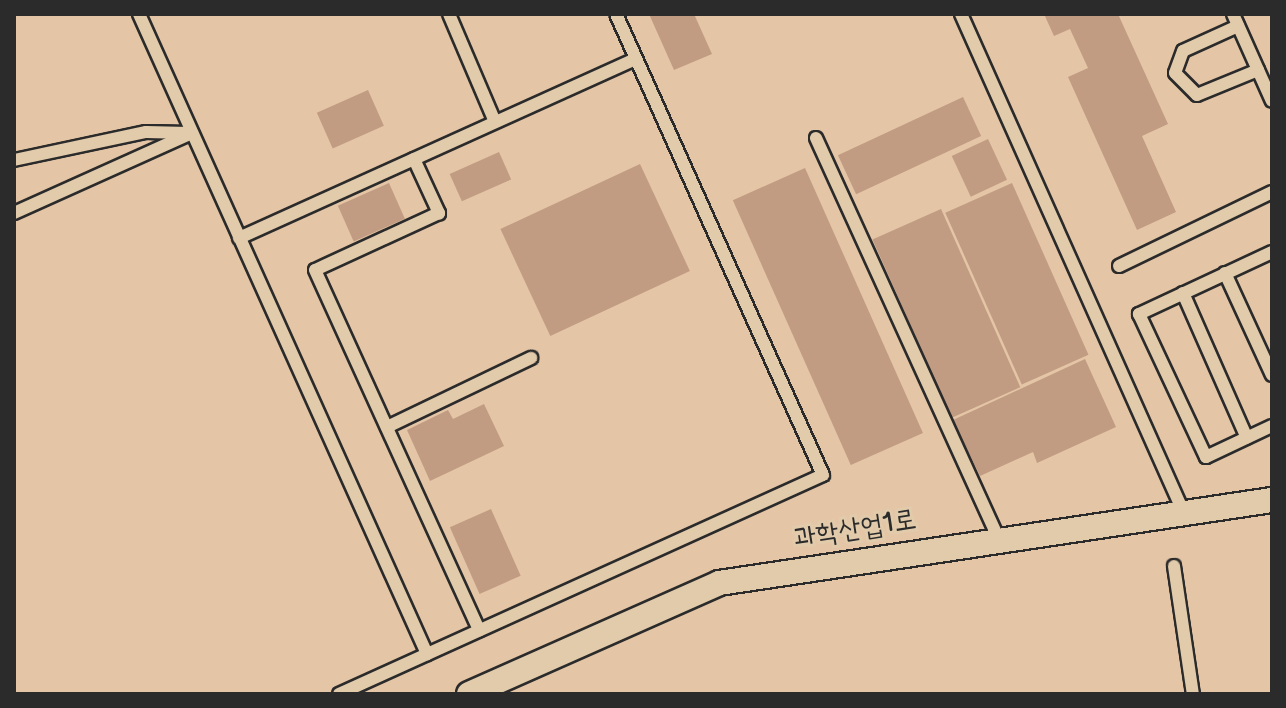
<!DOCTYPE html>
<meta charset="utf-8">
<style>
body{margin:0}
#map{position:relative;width:1286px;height:708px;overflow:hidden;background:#e4c5a5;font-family:"Balsamiq Sans","Poor Story",sans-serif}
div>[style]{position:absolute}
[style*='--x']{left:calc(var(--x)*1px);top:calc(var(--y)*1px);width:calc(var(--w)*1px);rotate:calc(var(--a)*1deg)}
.building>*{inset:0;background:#c19c82;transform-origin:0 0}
.roads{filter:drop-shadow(2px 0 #2b2b2b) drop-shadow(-2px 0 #2b2b2b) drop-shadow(0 2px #2b2b2b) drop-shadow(0 -2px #2b2b2b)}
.service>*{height:12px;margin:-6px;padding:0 6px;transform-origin:6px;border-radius:6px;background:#e2cbab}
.minor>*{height:24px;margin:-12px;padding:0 12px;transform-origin:12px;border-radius:12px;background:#e2cbab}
span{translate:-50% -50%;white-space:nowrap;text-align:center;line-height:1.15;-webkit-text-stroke:6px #e2cbab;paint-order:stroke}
.street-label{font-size:28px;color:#2b2b2b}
.frame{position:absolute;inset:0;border:16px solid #2b2b2b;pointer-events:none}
</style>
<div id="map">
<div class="building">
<div style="clip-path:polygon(649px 14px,694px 14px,712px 54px,674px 70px)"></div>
<div style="clip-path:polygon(1044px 14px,1118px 14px,1168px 124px,1142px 136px,1176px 212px,1137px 230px,1068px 77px,1088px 68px,1070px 29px,1054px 36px)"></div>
<div style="left:368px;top:90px;width:39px;height:56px;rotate:66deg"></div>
<div style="left:963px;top:97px;width:43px;height:138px;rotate:65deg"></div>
<div style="left:988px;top:139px;width:45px;height:40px;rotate:65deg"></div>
<div style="left:499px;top:152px;width:30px;height:54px;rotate:66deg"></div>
<div style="left:640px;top:164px;width:118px;height:154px;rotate:65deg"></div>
<div style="left:805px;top:168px;width:290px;height:79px;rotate:66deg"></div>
<div style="left:389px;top:183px;width:39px;height:56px;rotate:66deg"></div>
<div style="left:1012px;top:183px;width:188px;height:73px;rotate:66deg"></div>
<div style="left:941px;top:209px;width:195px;height:75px;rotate:66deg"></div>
<div style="clip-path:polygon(1085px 359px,1116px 427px,1037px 463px,1033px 452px,980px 476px,953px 420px)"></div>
<div style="clip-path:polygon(484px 404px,504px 446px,430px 481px,407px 430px,448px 410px,453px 419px)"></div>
<div style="left:491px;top:509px;width:73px;height:45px;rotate:66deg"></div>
</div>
<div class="roads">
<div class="service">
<div style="--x:139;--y:14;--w:702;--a:65.77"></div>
<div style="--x:449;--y:14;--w:117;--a:66.9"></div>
<div style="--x:961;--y:14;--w:544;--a:65.93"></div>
<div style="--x:1233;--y:14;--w:95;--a:65.9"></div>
<div style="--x:1238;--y:26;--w:60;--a:155.6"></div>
<div style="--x:1183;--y:51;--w:23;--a:110"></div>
<div style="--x:1175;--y:73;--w:31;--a:45"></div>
<div style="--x:1197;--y:95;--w:66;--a:-22.3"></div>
<div style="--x:816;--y:138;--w:439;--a:65.5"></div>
<div style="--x:414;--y:159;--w:60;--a:65.2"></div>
<div style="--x:439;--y:213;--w:136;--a:155.3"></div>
<div style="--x:315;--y:270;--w:396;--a:65.5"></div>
<div style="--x:14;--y:160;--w:135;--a:-12"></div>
<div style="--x:146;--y:132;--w:43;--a:1.3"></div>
<div style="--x:14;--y:213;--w:195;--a:-24.2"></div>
<div style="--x:239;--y:238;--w:435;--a:-24.3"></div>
<div style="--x:1272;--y:252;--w:147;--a:155"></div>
<div style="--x:1139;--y:314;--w:158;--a:64.9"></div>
<div style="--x:1206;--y:457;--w:73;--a:-25.2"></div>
<div style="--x:1119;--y:266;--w:170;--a:-25.8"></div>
<div style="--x:1225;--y:273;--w:112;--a:65.3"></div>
<div style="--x:1183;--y:293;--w:158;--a:66.2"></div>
<div style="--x:387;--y:427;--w:160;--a:-25.6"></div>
<div style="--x:1174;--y:566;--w:129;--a:81.6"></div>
<div style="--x:339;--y:694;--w:531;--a:-24.35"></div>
<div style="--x:823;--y:475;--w:505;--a:-114.18"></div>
</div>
<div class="minor">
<div style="--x:469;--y:694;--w:274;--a:-23.9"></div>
<div style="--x:719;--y:583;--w:559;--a:-8.54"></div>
</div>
</div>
<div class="street-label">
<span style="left:855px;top:529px;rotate:-9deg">과학산업1로</span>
</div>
<div class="frame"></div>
</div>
